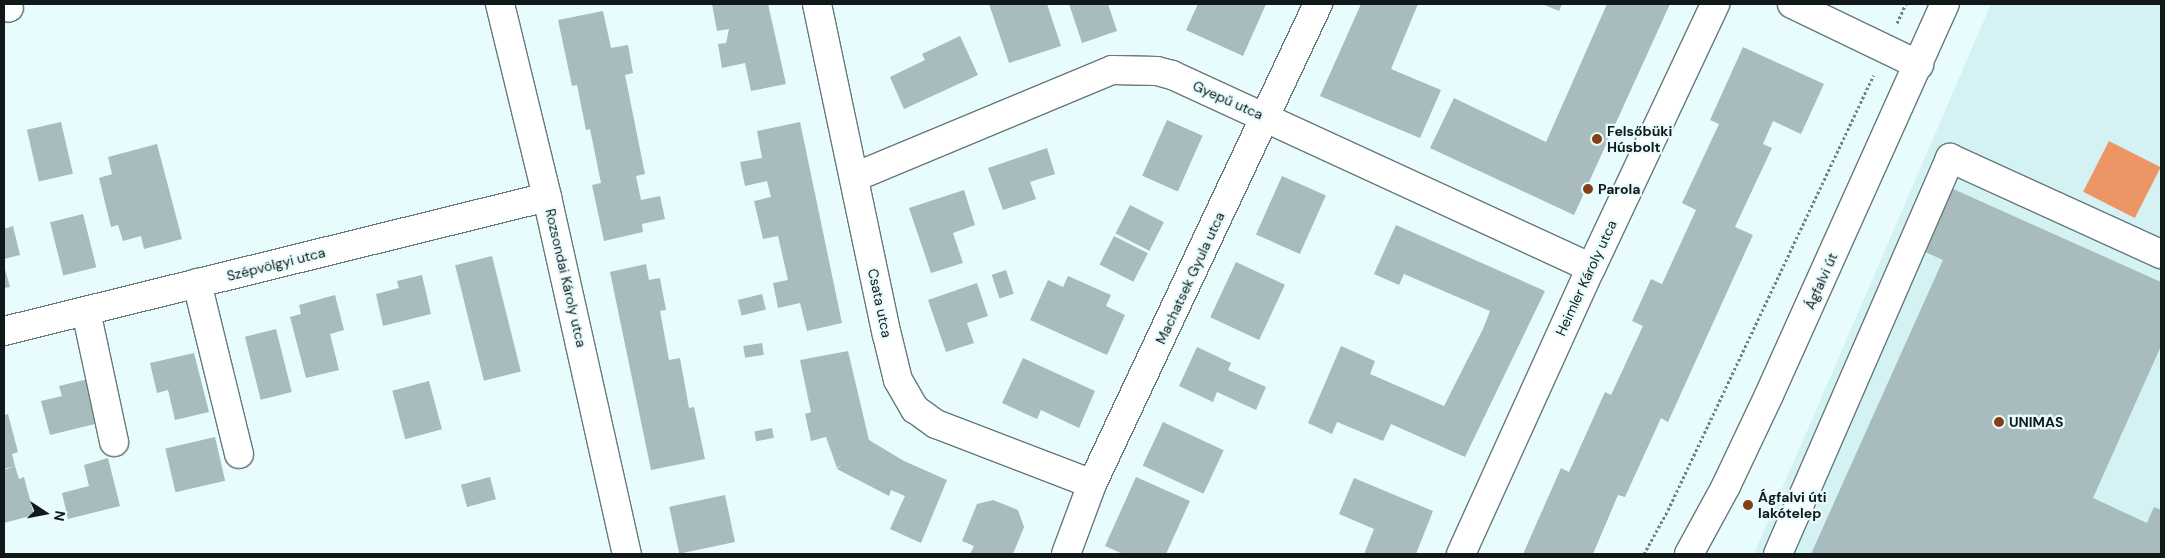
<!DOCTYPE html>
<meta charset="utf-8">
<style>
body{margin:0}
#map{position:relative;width:2165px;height:558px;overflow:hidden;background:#e8fcfd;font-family:"DM Sans",sans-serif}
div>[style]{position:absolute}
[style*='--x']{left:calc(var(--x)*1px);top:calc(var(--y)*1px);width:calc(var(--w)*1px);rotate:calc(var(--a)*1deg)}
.built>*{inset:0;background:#d4f2f4}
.water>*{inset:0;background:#ec9565;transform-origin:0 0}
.building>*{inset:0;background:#a8bbbd;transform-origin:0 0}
.path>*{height:3px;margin-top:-1.5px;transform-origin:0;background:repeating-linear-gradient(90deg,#738081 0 2.5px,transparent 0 5px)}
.roads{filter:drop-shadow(1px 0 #67797a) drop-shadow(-1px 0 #67797a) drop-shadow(0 1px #67797a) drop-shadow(0 -1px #67797a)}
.minor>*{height:28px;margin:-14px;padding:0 14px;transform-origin:14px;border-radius:14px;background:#fff}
.dots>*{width:14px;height:14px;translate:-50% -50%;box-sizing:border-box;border:2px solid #e8fcfd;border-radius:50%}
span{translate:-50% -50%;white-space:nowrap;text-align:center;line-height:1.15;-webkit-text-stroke:4.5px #e8fcfd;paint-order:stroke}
.street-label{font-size:14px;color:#111819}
.poi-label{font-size:14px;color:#111819;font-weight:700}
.left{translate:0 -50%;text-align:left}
.frame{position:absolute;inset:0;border:5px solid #111819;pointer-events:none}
.north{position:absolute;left:20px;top:488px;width:50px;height:50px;-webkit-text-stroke:4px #e8fcfd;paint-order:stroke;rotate:101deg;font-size:14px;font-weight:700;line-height:20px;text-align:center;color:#111819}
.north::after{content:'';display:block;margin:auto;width:18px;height:22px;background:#111819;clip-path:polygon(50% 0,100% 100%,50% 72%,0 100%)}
</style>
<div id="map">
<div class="built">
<div style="clip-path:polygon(1991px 4px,2161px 4px,2161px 554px,1754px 554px)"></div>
</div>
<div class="water">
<div style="left:2109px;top:141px;width:58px;height:57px;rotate:27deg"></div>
</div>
<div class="building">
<div style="clip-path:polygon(712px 4px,768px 4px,786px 84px,751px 91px,745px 63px,722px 68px,718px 44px,726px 43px,729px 29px,717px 31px)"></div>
<div style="clip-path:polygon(989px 4px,1047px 4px,1061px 46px,1009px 63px)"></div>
<div style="clip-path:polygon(1069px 4px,1108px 4px,1117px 31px,1082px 43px)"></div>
<div style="clip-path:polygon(1198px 4px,1266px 4px,1243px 56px,1186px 30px)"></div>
<div style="clip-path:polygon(1361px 4px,1418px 4px,1391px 69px,1441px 90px,1420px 138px,1320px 96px)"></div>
<div style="clip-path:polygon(1542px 4px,1562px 4px,1559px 11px)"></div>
<div style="clip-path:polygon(1607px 4px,1670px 4px,1574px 215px,1430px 148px,1454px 98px,1546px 142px)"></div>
<div style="clip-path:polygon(603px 11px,611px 48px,628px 45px,633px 73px,625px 75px,645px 174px,636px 176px,641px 200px,660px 196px,665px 219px,642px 224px,643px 232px,604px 241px,592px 185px,601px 183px,590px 129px,586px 130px,577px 85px,572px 86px,558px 20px)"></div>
<div style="clip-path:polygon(960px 36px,978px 75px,904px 109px,890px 77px,925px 60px,922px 54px)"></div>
<div style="clip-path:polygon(1743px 47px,1824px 84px,1801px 134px,1773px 121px,1763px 144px,1772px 148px,1735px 227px,1753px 235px,1668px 422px,1661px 418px,1625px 497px,1618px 495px,1593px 554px,1523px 554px,1561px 468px,1569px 472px,1605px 392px,1611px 395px,1643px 326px,1632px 321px,1651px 279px,1662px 284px,1696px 210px,1682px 203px,1719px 124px,1710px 120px)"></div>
<div style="left:1167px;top:120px;width:39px;height:61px;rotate:24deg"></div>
<div style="left:61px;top:122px;width:53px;height:35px;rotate:77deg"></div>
<div style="clip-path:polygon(800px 122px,842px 323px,807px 331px,800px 303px,778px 308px,773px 283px,788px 280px,778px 236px,763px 239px,754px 201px,771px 197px,767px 181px,745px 186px,740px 162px,762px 158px,757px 131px)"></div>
<div style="clip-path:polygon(157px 144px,182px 239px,144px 249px,141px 236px,123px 241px,118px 225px,111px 227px,99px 178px,112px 174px,108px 157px)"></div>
<div style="clip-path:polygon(1047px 148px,1055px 174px,1030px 182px,1036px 199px,1003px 210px,988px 168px)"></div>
<div style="left:1282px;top:176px;width:48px;height:64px;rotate:24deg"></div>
<div style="clip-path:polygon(1951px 188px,2161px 282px,2161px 346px,2093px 498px,2147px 523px,2154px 507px,2161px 510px,2161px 554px,1811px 554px,1943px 260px,1923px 251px)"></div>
<div style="clip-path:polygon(964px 190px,975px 225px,953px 233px,963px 263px,931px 273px,909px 208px)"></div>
<div style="left:1130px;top:205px;width:38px;height:32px;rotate:27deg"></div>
<div style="left:83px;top:214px;width:55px;height:34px;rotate:76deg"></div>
<div style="clip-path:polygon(1396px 225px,1545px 291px,1465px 457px,1391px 424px,1383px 441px,1337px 422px,1332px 434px,1308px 423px,1341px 346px,1375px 361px,1370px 374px,1444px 406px,1483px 329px,1490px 311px,1404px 274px,1399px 285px,1374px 274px)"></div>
<div style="clip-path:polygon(13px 226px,20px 255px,4px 259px,4px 229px)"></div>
<div style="left:1114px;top:236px;width:38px;height:32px;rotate:27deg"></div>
<div style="left:492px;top:256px;width:119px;height:38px;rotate:76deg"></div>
<div style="left:1236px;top:262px;width:54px;height:61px;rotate:25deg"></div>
<div style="clip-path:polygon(646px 264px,649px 280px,660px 278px,666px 310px,660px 311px,669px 360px,680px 358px,689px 408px,694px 407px,705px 459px,651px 470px,610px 272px)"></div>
<div style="clip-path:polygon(4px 266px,10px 287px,4px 288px)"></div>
<div style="left:1006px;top:270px;width:25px;height:15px;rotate:72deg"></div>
<div style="clip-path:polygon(422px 275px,431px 314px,383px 326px,376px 294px,399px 288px,397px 281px)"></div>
<div style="clip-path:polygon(1068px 276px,1111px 295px,1106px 306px,1125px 315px,1107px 355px,1030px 320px,1048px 280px,1063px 287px)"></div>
<div style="clip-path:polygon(977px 283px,988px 316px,967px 323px,974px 343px,946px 352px,928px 300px)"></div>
<div style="left:762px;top:294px;width:16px;height:25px;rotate:76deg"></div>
<div style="clip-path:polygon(335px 295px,344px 330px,330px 334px,339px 370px,306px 378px,290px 317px,301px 314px,299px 305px)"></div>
<div style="left:276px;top:329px;width:65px;height:32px;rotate:76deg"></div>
<div style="left:762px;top:343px;width:12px;height:19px;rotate:81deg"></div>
<div style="clip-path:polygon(1197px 347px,1231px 363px,1228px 370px,1266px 387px,1256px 410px,1217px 392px,1213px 402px,1179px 386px)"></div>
<div style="clip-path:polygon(848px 351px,869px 440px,904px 461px,947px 480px,921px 543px,890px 529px,905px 496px,891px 490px,889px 496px,837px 469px,842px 464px,837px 468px,826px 437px,811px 441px,805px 414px,811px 412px,800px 360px)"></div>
<div style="clip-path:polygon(194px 353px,209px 412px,175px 420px,168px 390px,157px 393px,150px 363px)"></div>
<div style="clip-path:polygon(1023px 358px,1095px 391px,1079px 428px,1041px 410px,1037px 419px,1002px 403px)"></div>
<div style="clip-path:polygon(92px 378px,103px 422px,50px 435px,41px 401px,62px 396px,59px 386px)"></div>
<div style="left:429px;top:381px;width:50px;height:38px;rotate:75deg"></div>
<div style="clip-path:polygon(8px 414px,18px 452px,12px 454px,15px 466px,4px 469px,4px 415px)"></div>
<div style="left:1163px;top:422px;width:67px;height:48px;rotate:25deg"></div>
<div style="left:772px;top:428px;width:10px;height:18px;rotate:79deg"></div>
<div style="left:215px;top:437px;width:45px;height:51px;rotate:77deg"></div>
<div style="clip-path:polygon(108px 458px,120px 506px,68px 519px,62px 493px,89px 486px,84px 465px)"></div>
<div style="clip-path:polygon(15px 466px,19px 479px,24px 477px,34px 515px,4px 523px,4px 470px)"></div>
<div style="left:490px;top:477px;width:23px;height:30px;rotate:75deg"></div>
<div style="clip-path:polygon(1136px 477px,1190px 501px,1166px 554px,1123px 554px,1105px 546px)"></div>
<div style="clip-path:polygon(1354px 478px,1433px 511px,1416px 554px,1364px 554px,1374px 529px,1339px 514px)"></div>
<div style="left:725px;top:495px;width:48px;height:57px;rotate:78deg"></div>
<div style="clip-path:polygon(993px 500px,1018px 510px,1024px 527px,1013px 554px,970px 554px,974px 546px,962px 541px,977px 504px)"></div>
</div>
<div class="path">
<div style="--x:1897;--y:23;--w:21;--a:-65"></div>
<div style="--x:1644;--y:554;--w:50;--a:-61.4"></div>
<div style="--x:1668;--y:510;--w:481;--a:-64.7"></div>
</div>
<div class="roads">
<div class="minor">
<div style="--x:7;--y:4;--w:4;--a:63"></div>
<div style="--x:500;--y:4;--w:199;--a:76.3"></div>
<div style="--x:547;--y:197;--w:366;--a:77.4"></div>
<div style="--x:817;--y:4;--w:338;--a:78.1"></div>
<div style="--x:887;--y:335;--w:46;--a:76.3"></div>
<div style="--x:898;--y:380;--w:34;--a:60"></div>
<div style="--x:915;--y:409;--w:26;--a:36"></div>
<div style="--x:936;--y:424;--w:167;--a:21"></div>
<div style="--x:1792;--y:4;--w:141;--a:25.7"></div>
<div style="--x:855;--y:177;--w:278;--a:-22.6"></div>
<div style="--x:1112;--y:70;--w:45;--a:1.3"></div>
<div style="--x:1157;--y:71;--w:16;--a:15"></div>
<div style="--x:1172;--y:75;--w:461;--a:24.7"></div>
<div style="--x:197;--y:283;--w:176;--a:76.2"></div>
<div style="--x:86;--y:311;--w:134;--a:77.9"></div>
<div style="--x:4;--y:331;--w:559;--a:-13.86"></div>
<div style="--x:1066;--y:554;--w:75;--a:-69.6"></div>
<div style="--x:1092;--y:484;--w:531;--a:-64.79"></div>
<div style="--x:1461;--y:554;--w:314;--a:-65.6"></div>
<div style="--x:1591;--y:268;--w:292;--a:-64.8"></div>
<div style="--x:1689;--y:554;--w:77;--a:-61.4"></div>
<div style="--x:1726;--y:486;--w:101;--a:-64.7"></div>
<div style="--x:1769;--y:395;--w:429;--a:-65.8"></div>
<div style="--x:1778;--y:554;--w:432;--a:-66.5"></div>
<div style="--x:1950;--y:158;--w:232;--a:24.5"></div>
</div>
</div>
<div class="dots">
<div style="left:1597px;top:139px;background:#844014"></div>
<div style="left:1588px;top:189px;background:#844014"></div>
<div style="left:1999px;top:422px;background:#844014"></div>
<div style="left:1748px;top:505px;background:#844014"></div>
</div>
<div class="street-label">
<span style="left:1228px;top:100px;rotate:24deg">Gyepű utca</span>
<span style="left:276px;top:264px;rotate:-14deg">Szépvölgyi utca</span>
<span style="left:566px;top:278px;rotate:77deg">Rozsondai Károly utca</span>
<span style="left:1190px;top:278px;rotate:-65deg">Machatsek Gyula utca</span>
<span style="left:1586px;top:278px;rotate:-65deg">Heimler Károly utca</span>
<span style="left:1821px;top:281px;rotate:-66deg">Ágfalvi út</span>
<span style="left:880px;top:303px;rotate:78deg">Csata utca</span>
</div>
<div class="poi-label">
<span class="left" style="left:1607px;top:139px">Felsőbüki<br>Húsbolt</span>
<span class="left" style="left:1598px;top:189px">Parola</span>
<span class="left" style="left:2009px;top:422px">UNIMAS</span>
<span class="left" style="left:1758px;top:505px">Ágfalvi úti<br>lakótelep</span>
</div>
<div class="frame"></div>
<div class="north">N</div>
</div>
